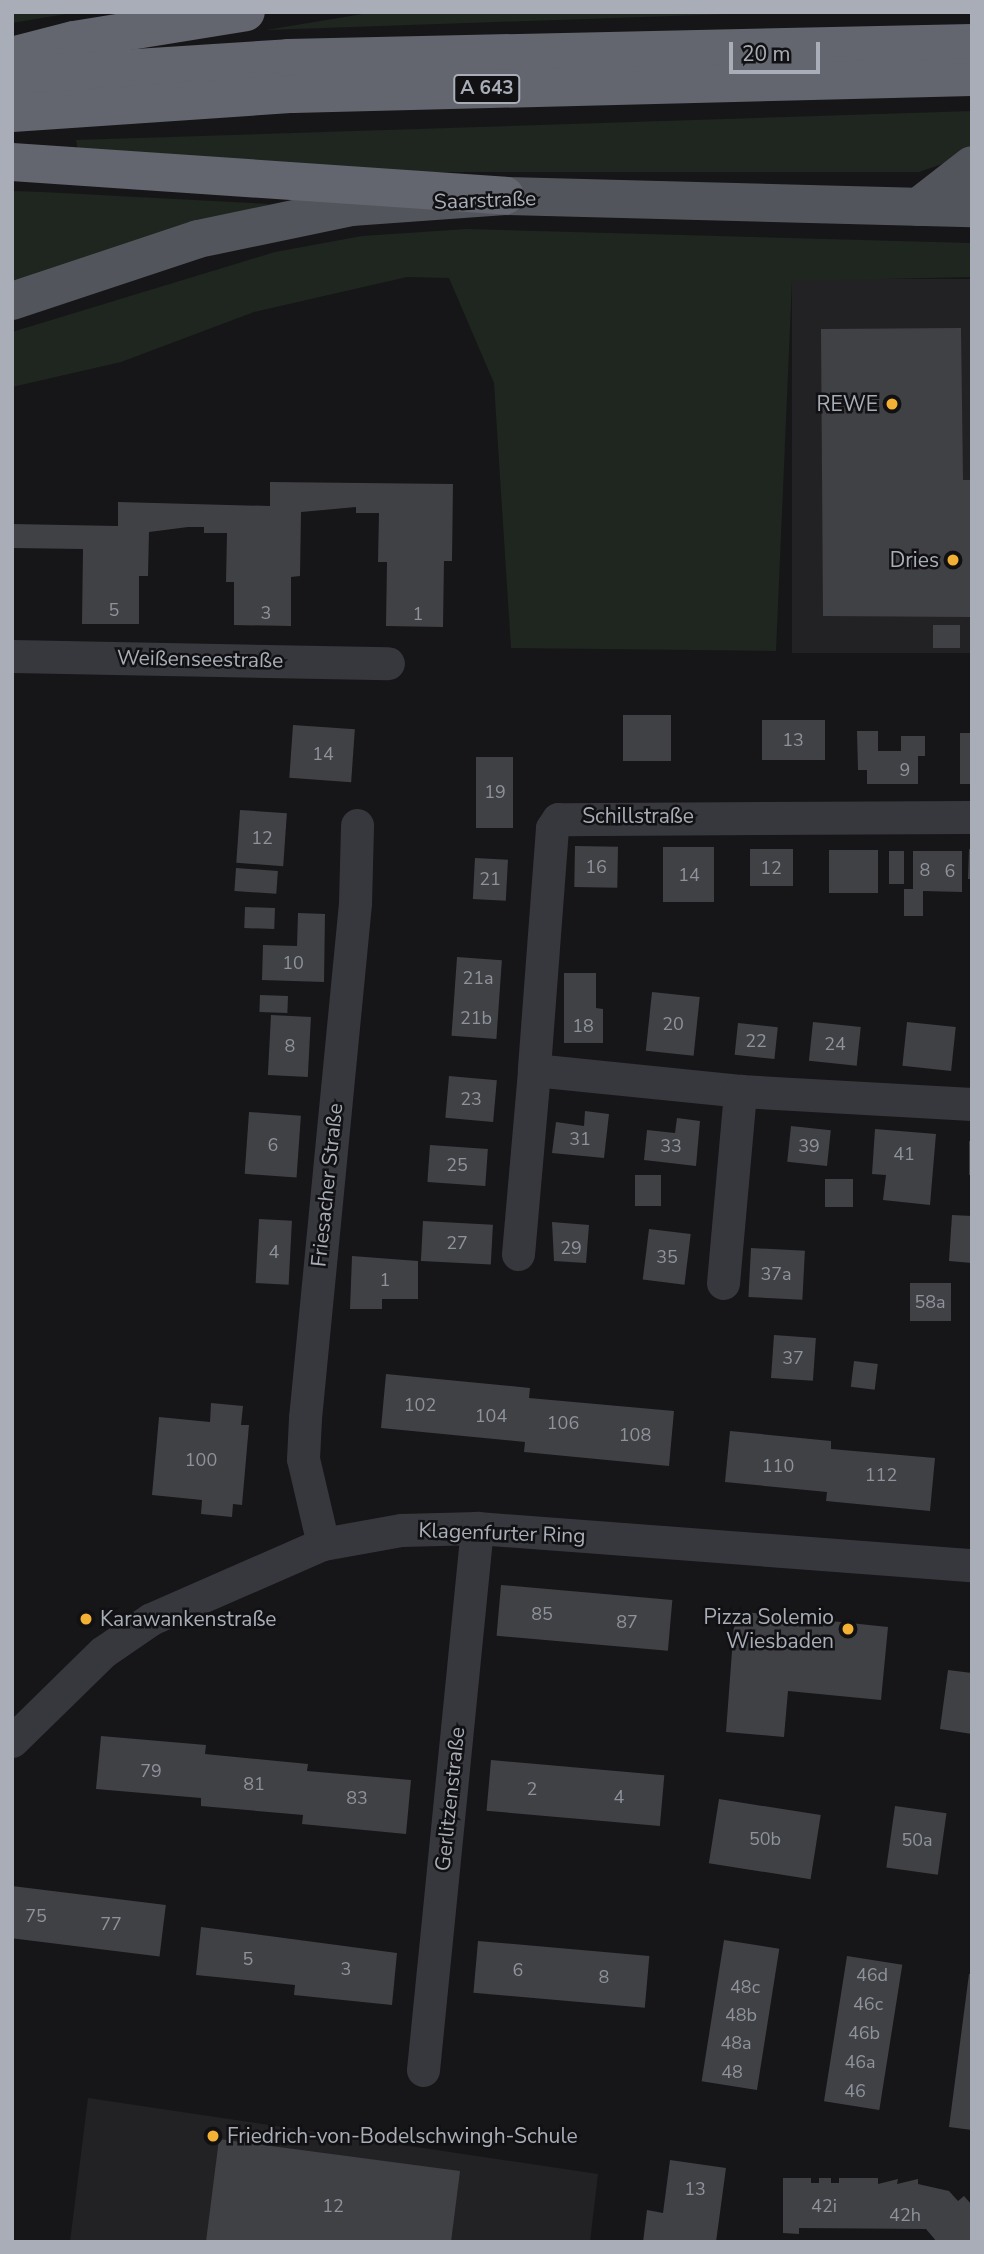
<!DOCTYPE html>
<meta charset="utf-8">
<style>
body{margin:0}
#map{position:relative;width:984px;height:2254px;overflow:hidden;background:#161618;font-family:"Nunito Sans",sans-serif}
div>[style]{position:absolute}
[style*='--x']{left:calc(var(--x)*1px);top:calc(var(--y)*1px);width:calc(var(--w)*1px);rotate:calc(var(--a)*1deg)}
.built>*{inset:0;background:#222225;transform-origin:0 0}
.green>*{inset:0;background:#1e261f}
.building>*{inset:0;background:#404145;transform-origin:0 0}
.minor>*{height:33px;margin:-16.5px;padding:0 16.5px;transform-origin:16.5px;border-radius:16.5px;background:#37383d}
.major>*{height:38px;margin:-19px;padding:0 19px;transform-origin:19px;border-radius:19px;background:#53555c}
.highway>*{height:38px;margin:-19px;padding:0 19px;transform-origin:19px;border-radius:19px;background:#63666e}
.dots>*{width:19px;height:19px;translate:-50% -50%;box-sizing:border-box;border:4px solid #111113;border-radius:50%}
span{translate:-50% -50%;white-space:nowrap;text-align:center;line-height:1.15;-webkit-text-stroke:5px #111113;paint-order:stroke}
.number-label{font-size:18px;color:#8e929b}
.number-label span{-webkit-text-stroke-width:0}
.shield-label span{padding:2px 5px;background:#111113;border:2px solid;border-radius:5px;-webkit-text-stroke-width:0}
.shield-label{font-size:19px;color:#a8adb8;font-weight:700}
.street-label{font-size:21px;color:#a8adb8}
.poi-label{font-size:21px;color:#a8adb8}
.right{translate:-100% -50%;text-align:right}
.left{translate:0 -50%;text-align:left}
.frame{position:absolute;inset:0;border:14px solid #a8adb8;pointer-events:none}
.scale{position:absolute;left:729px;top:42px;width:91px;height:32px;box-sizing:border-box;border:4px solid #a8adb8;border-top:0;padding-left:9px;font-size:21px;line-height:24px;white-space:nowrap;color:#a8adb8;-webkit-text-stroke:5px #111113;paint-order:stroke}
</style>
<div id="map">
<div class="built">
<div style="left:972px;top:279px;width:374px;height:180px;rotate:90deg"></div>
<div style="clip-path:polygon(88px 2098px,598px 2174px,590px 2242px,70px 2242px)"></div>
</div>
<div class="green">
<div style="clip-path:polygon(12px 12px,78px 12px,12px 23px)"></div>
<div style="clip-path:polygon(375px 12px,789px 12px,266px 30px)"></div>
<div style="clip-path:polygon(972px 111px,972px 145px,945px 163px,919px 172px,431px 172px,78px 150px,76px 140px)"></div>
<div style="clip-path:polygon(12px 191px,42px 192px,270px 204px,12px 290px)"></div>
<div style="clip-path:polygon(467px 229px,972px 243px,972px 277px,792px 281px,776px 651px,511px 648px,494px 383px,449px 278px,407px 277px,254px 312px,121px 362px,12px 387px,12px 332px,275px 252px,362px 236px)"></div>
</div>
<div class="building">
<div style="clip-path:polygon(961px 328px,963px 480px,972px 480px,972px 617px,823px 616px,821px 329px)"></div>
<div style="clip-path:polygon(270px 482px,453px 484px,452px 561px,444px 561px,443px 627px,386px 626px,387px 562px,378px 562px,379px 513px,356px 513px,356px 507px,301px 512px,300px 576px,291px 577px,291px 626px,234px 625px,234px 582px,226px 582px,227px 533px,204px 533px,204px 527px,188px 527px,149px 532px,148px 576px,139px 576px,139px 624px,82px 624px,83px 549px,12px 548px,12px 524px,118px 526px,118px 502px,270px 506px)"></div>
<div style="left:960px;top:625px;width:23px;height:27px;rotate:90deg"></div>
<div style="left:623px;top:715px;width:48px;height:46px"></div>
<div style="left:762px;top:720px;width:63px;height:40px"></div>
<div style="left:293px;top:725px;width:62px;height:53px;rotate:4deg"></div>
<div style="clip-path:polygon(857px 731px,878px 731px,878px 751px,901px 751px,901px 736px,925px 736px,925px 756px,918px 756px,918px 784px,867px 784px,867px 770px,858px 770px)"></div>
<div style="left:960px;top:733px;width:12px;height:51px"></div>
<div style="left:476px;top:757px;width:37px;height:71px"></div>
<div style="left:240px;top:810px;width:47px;height:53px;rotate:4deg"></div>
<div style="left:575px;top:846px;width:43px;height:41px;rotate:1deg"></div>
<div style="left:663px;top:847px;width:51px;height:55px"></div>
<div style="left:750px;top:849px;width:43px;height:37px"></div>
<div style="clip-path:polygon(969px 849px,972px 850px,972px 879px,968px 879px)"></div>
<div style="left:829px;top:850px;width:49px;height:43px"></div>
<div style="left:889px;top:851px;width:15px;height:33px"></div>
<div style="clip-path:polygon(913px 851px,962px 851px,962px 892px,923px 891px,923px 916px,904px 916px,904px 889px,913px 889px)"></div>
<div style="left:475px;top:858px;width:33px;height:41px;rotate:3deg"></div>
<div style="left:236px;top:868px;width:42px;height:23px;rotate:4deg"></div>
<div style="left:245px;top:907px;width:30px;height:21px;rotate:2deg"></div>
<div style="clip-path:polygon(298px 913px,325px 914px,324px 982px,262px 980px,263px 945px,297px 946px)"></div>
<div style="left:457px;top:957px;width:45px;height:79px;rotate:4deg"></div>
<div style="clip-path:polygon(564px 973px,596px 973px,596px 1008px,603px 1009px,603px 1043px,564px 1043px)"></div>
<div style="left:652px;top:992px;width:48px;height:59px;rotate:6deg"></div>
<div style="left:260px;top:995px;width:28px;height:17px;rotate:2deg"></div>
<div style="left:271px;top:1015px;width:40px;height:60px;rotate:3deg"></div>
<div style="left:813px;top:1022px;width:48px;height:39px;rotate:6deg"></div>
<div style="left:907px;top:1022px;width:49px;height:44px;rotate:6deg"></div>
<div style="left:738px;top:1023px;width:40px;height:32px;rotate:6deg"></div>
<div style="left:449px;top:1076px;width:48px;height:42px;rotate:5deg"></div>
<div style="clip-path:polygon(585px 1111px,609px 1114px,604px 1158px,552px 1153px,556px 1122px,584px 1126px)"></div>
<div style="left:249px;top:1112px;width:52px;height:62px;rotate:4deg"></div>
<div style="clip-path:polygon(677px 1118px,700px 1121px,696px 1166px,644px 1160px,647px 1130px,675px 1133px)"></div>
<div style="left:791px;top:1126px;width:40px;height:36px;rotate:6deg"></div>
<div style="clip-path:polygon(875px 1129px,936px 1134px,930px 1205px,883px 1200px,886px 1175px,872px 1174px)"></div>
<div style="left:969px;top:1141px;width:3px;height:34px"></div>
<div style="left:430px;top:1145px;width:58px;height:37px;rotate:4deg"></div>
<div style="left:635px;top:1175px;width:26px;height:31px"></div>
<div style="left:825px;top:1179px;width:28px;height:28px"></div>
<div style="clip-path:polygon(952px 1215px,972px 1216px,972px 1263px,949px 1261px)"></div>
<div style="left:259px;top:1219px;width:33px;height:64px;rotate:3deg"></div>
<div style="left:423px;top:1221px;width:70px;height:40px;rotate:3deg"></div>
<div style="clip-path:polygon(552px 1222px,589px 1225px,586px 1263px,554px 1261px)"></div>
<div style="left:649px;top:1229px;width:42px;height:51px;rotate:7deg"></div>
<div style="left:751px;top:1248px;width:54px;height:49px;rotate:3deg"></div>
<div style="clip-path:polygon(352px 1256px,418px 1261px,418px 1299px,382px 1299px,382px 1309px,350px 1309px)"></div>
<div style="left:910px;top:1283px;width:41px;height:38px"></div>
<div style="left:774px;top:1335px;width:42px;height:43px;rotate:4deg"></div>
<div style="left:854px;top:1361px;width:24px;height:26px;rotate:7deg"></div>
<div style="clip-path:polygon(386px 1374px,530px 1388px,529px 1398px,674px 1411px,669px 1466px,524px 1452px,525px 1442px,381px 1428px)"></div>
<div style="clip-path:polygon(211px 1403px,243px 1406px,241px 1425px,249px 1425px,242px 1505px,233px 1504px,232px 1517px,201px 1514px,202px 1500px,152px 1495px,159px 1417px,210px 1422px)"></div>
<div style="clip-path:polygon(730px 1431px,831px 1441px,831px 1449px,935px 1458px,930px 1511px,826px 1501px,827px 1492px,725px 1482px)"></div>
<div style="left:501px;top:1585px;width:172px;height:51px;rotate:5deg"></div>
<div style="clip-path:polygon(735px 1611px,888px 1627px,881px 1700px,788px 1691px,784px 1737px,726px 1732px)"></div>
<div style="clip-path:polygon(948px 1670px,972px 1673px,972px 1734px,940px 1729px)"></div>
<div style="clip-path:polygon(101px 1736px,206px 1745px,205px 1754px,308px 1764px,307px 1771px,411px 1780px,406px 1834px,302px 1824px,303px 1815px,201px 1806px,201px 1798px,96px 1789px)"></div>
<div style="left:491px;top:1760px;width:174px;height:51px;rotate:5deg"></div>
<div style="left:719px;top:1799px;width:103px;height:65px;rotate:9deg"></div>
<div style="left:895px;top:1806px;width:52px;height:62px;rotate:8deg"></div>
<div style="left:12px;top:1886px;width:155px;height:52px;rotate:7deg"></div>
<div style="clip-path:polygon(201px 1927px,397px 1953px,392px 2005px,294px 1995px,295px 1985px,196px 1975px)"></div>
<div style="left:724px;top:1940px;width:56px;height:143px;rotate:9deg"></div>
<div style="left:478px;top:1941px;width:172px;height:52px;rotate:5deg"></div>
<div style="left:847px;top:1956px;width:56px;height:147px;rotate:9deg"></div>
<div style="clip-path:polygon(969px 1974px,972px 1974px,972px 2130px,949px 2127px)"></div>
<div style="clip-path:polygon(219px 2139px,460px 2171px,451px 2242px,206px 2242px)"></div>
<div style="clip-path:polygon(670px 2160px,726px 2168px,716px 2242px,643px 2242px,647px 2210px,663px 2213px)"></div>
<div style="clip-path:polygon(783px 2178px,811px 2178px,811px 2183px,819px 2183px,819px 2178px,831px 2178px,831px 2183px,839px 2183px,839px 2178px,878px 2178px,878px 2184px,898px 2179px,897px 2184px,918px 2179px,918px 2184px,949px 2191px,958px 2201px,964px 2196px,971px 2204px,972px 2242px,937px 2242px,926px 2229px,799px 2228px,799px 2234px,783px 2233px)"></div>
</div>
<div class="minor">
<div style="--x:12;--y:656;--w:376;--a:1.1"></div>
<div style="--x:972;--y:817;--w:414;--a:179.7"></div>
<div style="--x:558;--y:819;--w:11;--a:124"></div>
<div style="--x:552;--y:828;--w:243;--a:94.3"></div>
<div style="--x:534;--y:1070;--w:207;--a:5.8"></div>
<div style="--x:740;--y:1091;--w:232;--a:3.2"></div>
<div style="--x:518;--y:1254;--w:185;--a:-85"></div>
<div style="--x:723;--y:1283;--w:193;--a:-84.9"></div>
<div style="--x:323;--y:1544;--w:87;--a:-103.2"></div>
<div style="--x:303;--y:1459;--w:41;--a:-87.2"></div>
<div style="--x:305;--y:1418;--w:517;--a:-84.45"></div>
<div style="--x:355;--y:903;--w:78;--a:-88.5"></div>
<div style="--x:12;--y:1741;--w:127;--a:-44.4"></div>
<div style="--x:103;--y:1652;--w:58;--a:-34.5"></div>
<div style="--x:151;--y:1619;--w:188;--a:-23.6"></div>
<div style="--x:323;--y:1544;--w:79;--a:-10.2"></div>
<div style="--x:401;--y:1530;--w:76;--a:-1.5"></div>
<div style="--x:477;--y:1528;--w:496;--a:4.3"></div>
<div style="--x:423;--y:2070;--w:545;--a:-84.31"></div>
</div>
<div class="major">
<div style="--x:918;--y:207;--w:68;--a:-37.9"></div>
<div style="--x:12;--y:301;--w:196;--a:-18.4"></div>
<div style="--x:198;--y:239;--w:156;--a:-11.8"></div>
<div style="--x:351;--y:207;--w:154;--a:-4.1"></div>
<div style="--x:505;--y:196;--w:467;--a:1.5"></div>
</div>
<div class="highway">
<div style="--x:12;--y:56;--w:64;--a:-14.5"></div>
<div style="--x:74;--y:40;--w:174;--a:-9.2"></div>
<div style="--x:12;--y:76;--w:277;--a:-3.7"></div>
<div style="--x:288;--y:58;--w:684;--a:-1.26"></div>
<div style="--x:12;--y:113;--w:282;--a:-3.9"></div>
<div style="--x:293;--y:94;--w:679;--a:-1.43"></div>
<div style="--x:12;--y:162;--w:494;--a:3.9"></div>
</div>
<div class="dots">
<div style="left:892px;top:404px;background:#f2b134"></div>
<div style="left:953px;top:560px;background:#f2b134"></div>
<div style="left:86px;top:1619px;background:#f2b134"></div>
<div style="left:848px;top:1629px;background:#f2b134"></div>
<div style="left:213px;top:2136px;background:#f2b134"></div>
</div>
<div class="number-label">
<span style="left:114px;top:610px">5</span>
<span style="left:266px;top:613px">3</span>
<span style="left:418px;top:614px">1</span>
<span style="left:793px;top:740px">13</span>
<span style="left:323px;top:754px">14</span>
<span style="left:905px;top:770px">9</span>
<span style="left:495px;top:792px">19</span>
<span style="left:262px;top:838px">12</span>
<span style="left:596px;top:867px">16</span>
<span style="left:771px;top:868px">12</span>
<span style="left:925px;top:870px">8</span>
<span style="left:950px;top:871px">6</span>
<span style="left:689px;top:875px">14</span>
<span style="left:490px;top:879px">21</span>
<span style="left:293px;top:963px">10</span>
<span style="left:478px;top:978px">21a</span>
<span style="left:476px;top:1018px">21b</span>
<span style="left:673px;top:1024px">20</span>
<span style="left:583px;top:1026px">18</span>
<span style="left:756px;top:1041px">22</span>
<span style="left:835px;top:1044px">24</span>
<span style="left:290px;top:1046px">8</span>
<span style="left:471px;top:1099px">23</span>
<span style="left:580px;top:1139px">31</span>
<span style="left:273px;top:1145px">6</span>
<span style="left:671px;top:1146px">33</span>
<span style="left:809px;top:1146px">39</span>
<span style="left:904px;top:1154px">41</span>
<span style="left:457px;top:1165px">25</span>
<span style="left:457px;top:1243px">27</span>
<span style="left:571px;top:1248px">29</span>
<span style="left:274px;top:1252px">4</span>
<span style="left:667px;top:1257px">35</span>
<span style="left:776px;top:1274px">37a</span>
<span style="left:385px;top:1280px">1</span>
<span style="left:930px;top:1302px">58a</span>
<span style="left:793px;top:1358px">37</span>
<span style="left:420px;top:1405px">102</span>
<span style="left:491px;top:1416px">104</span>
<span style="left:563px;top:1423px">106</span>
<span style="left:635px;top:1435px">108</span>
<span style="left:201px;top:1460px">100</span>
<span style="left:778px;top:1466px">110</span>
<span style="left:881px;top:1475px">112</span>
<span style="left:542px;top:1614px">85</span>
<span style="left:627px;top:1622px">87</span>
<span style="left:151px;top:1771px">79</span>
<span style="left:254px;top:1784px">81</span>
<span style="left:532px;top:1789px">2</span>
<span style="left:619px;top:1797px">4</span>
<span style="left:357px;top:1798px">83</span>
<span style="left:765px;top:1839px">50b</span>
<span style="left:917px;top:1840px">50a</span>
<span style="left:36px;top:1916px">75</span>
<span style="left:111px;top:1924px">77</span>
<span style="left:248px;top:1959px">5</span>
<span style="left:346px;top:1969px">3</span>
<span style="left:518px;top:1970px">6</span>
<span style="left:872px;top:1975px">46d</span>
<span style="left:604px;top:1977px">8</span>
<span style="left:745px;top:1987px">48c</span>
<span style="left:868px;top:2004px">46c</span>
<span style="left:741px;top:2015px">48b</span>
<span style="left:864px;top:2033px">46b</span>
<span style="left:736px;top:2043px">48a</span>
<span style="left:860px;top:2062px">46a</span>
<span style="left:732px;top:2072px">48</span>
<span style="left:855px;top:2091px">46</span>
<span style="left:695px;top:2189px">13</span>
<span style="left:333px;top:2206px">12</span>
<span style="left:824px;top:2206px">42i</span>
<span style="left:905px;top:2215px">42h</span>
</div>
<div class="shield-label">
<span style="left:487px;top:89px">A 643</span>
</div>
<div class="street-label">
<span style="left:485px;top:200px;rotate:-2deg">Saarstraße</span>
<span style="left:200px;top:659px;rotate:1deg">Weißenseestraße</span>
<span style="left:638px;top:816px">Schillstraße</span>
<span style="left:327px;top:1185px;rotate:-84deg">Friesacher Straße</span>
<span style="left:502px;top:1533px;rotate:2deg">Klagenfurter Ring</span>
<span style="left:450px;top:1799px;rotate:-84deg">Gerlitzenstraße</span>
</div>
<div class="poi-label">
<span class="right" style="left:878px;top:404px">REWE</span>
<span class="right" style="left:939px;top:560px">Dries</span>
<span class="right" style="left:834px;top:1629px">Pizza Solemio<br>Wiesbaden</span>
<span class="left" style="left:100px;top:1619px">Karawankenstraße</span>
<span class="left" style="left:227px;top:2136px">Friedrich-von-Bodelschwingh-Schule</span>
</div>
<div class="frame"></div>
<div class="scale">20 m</div>
</div>
